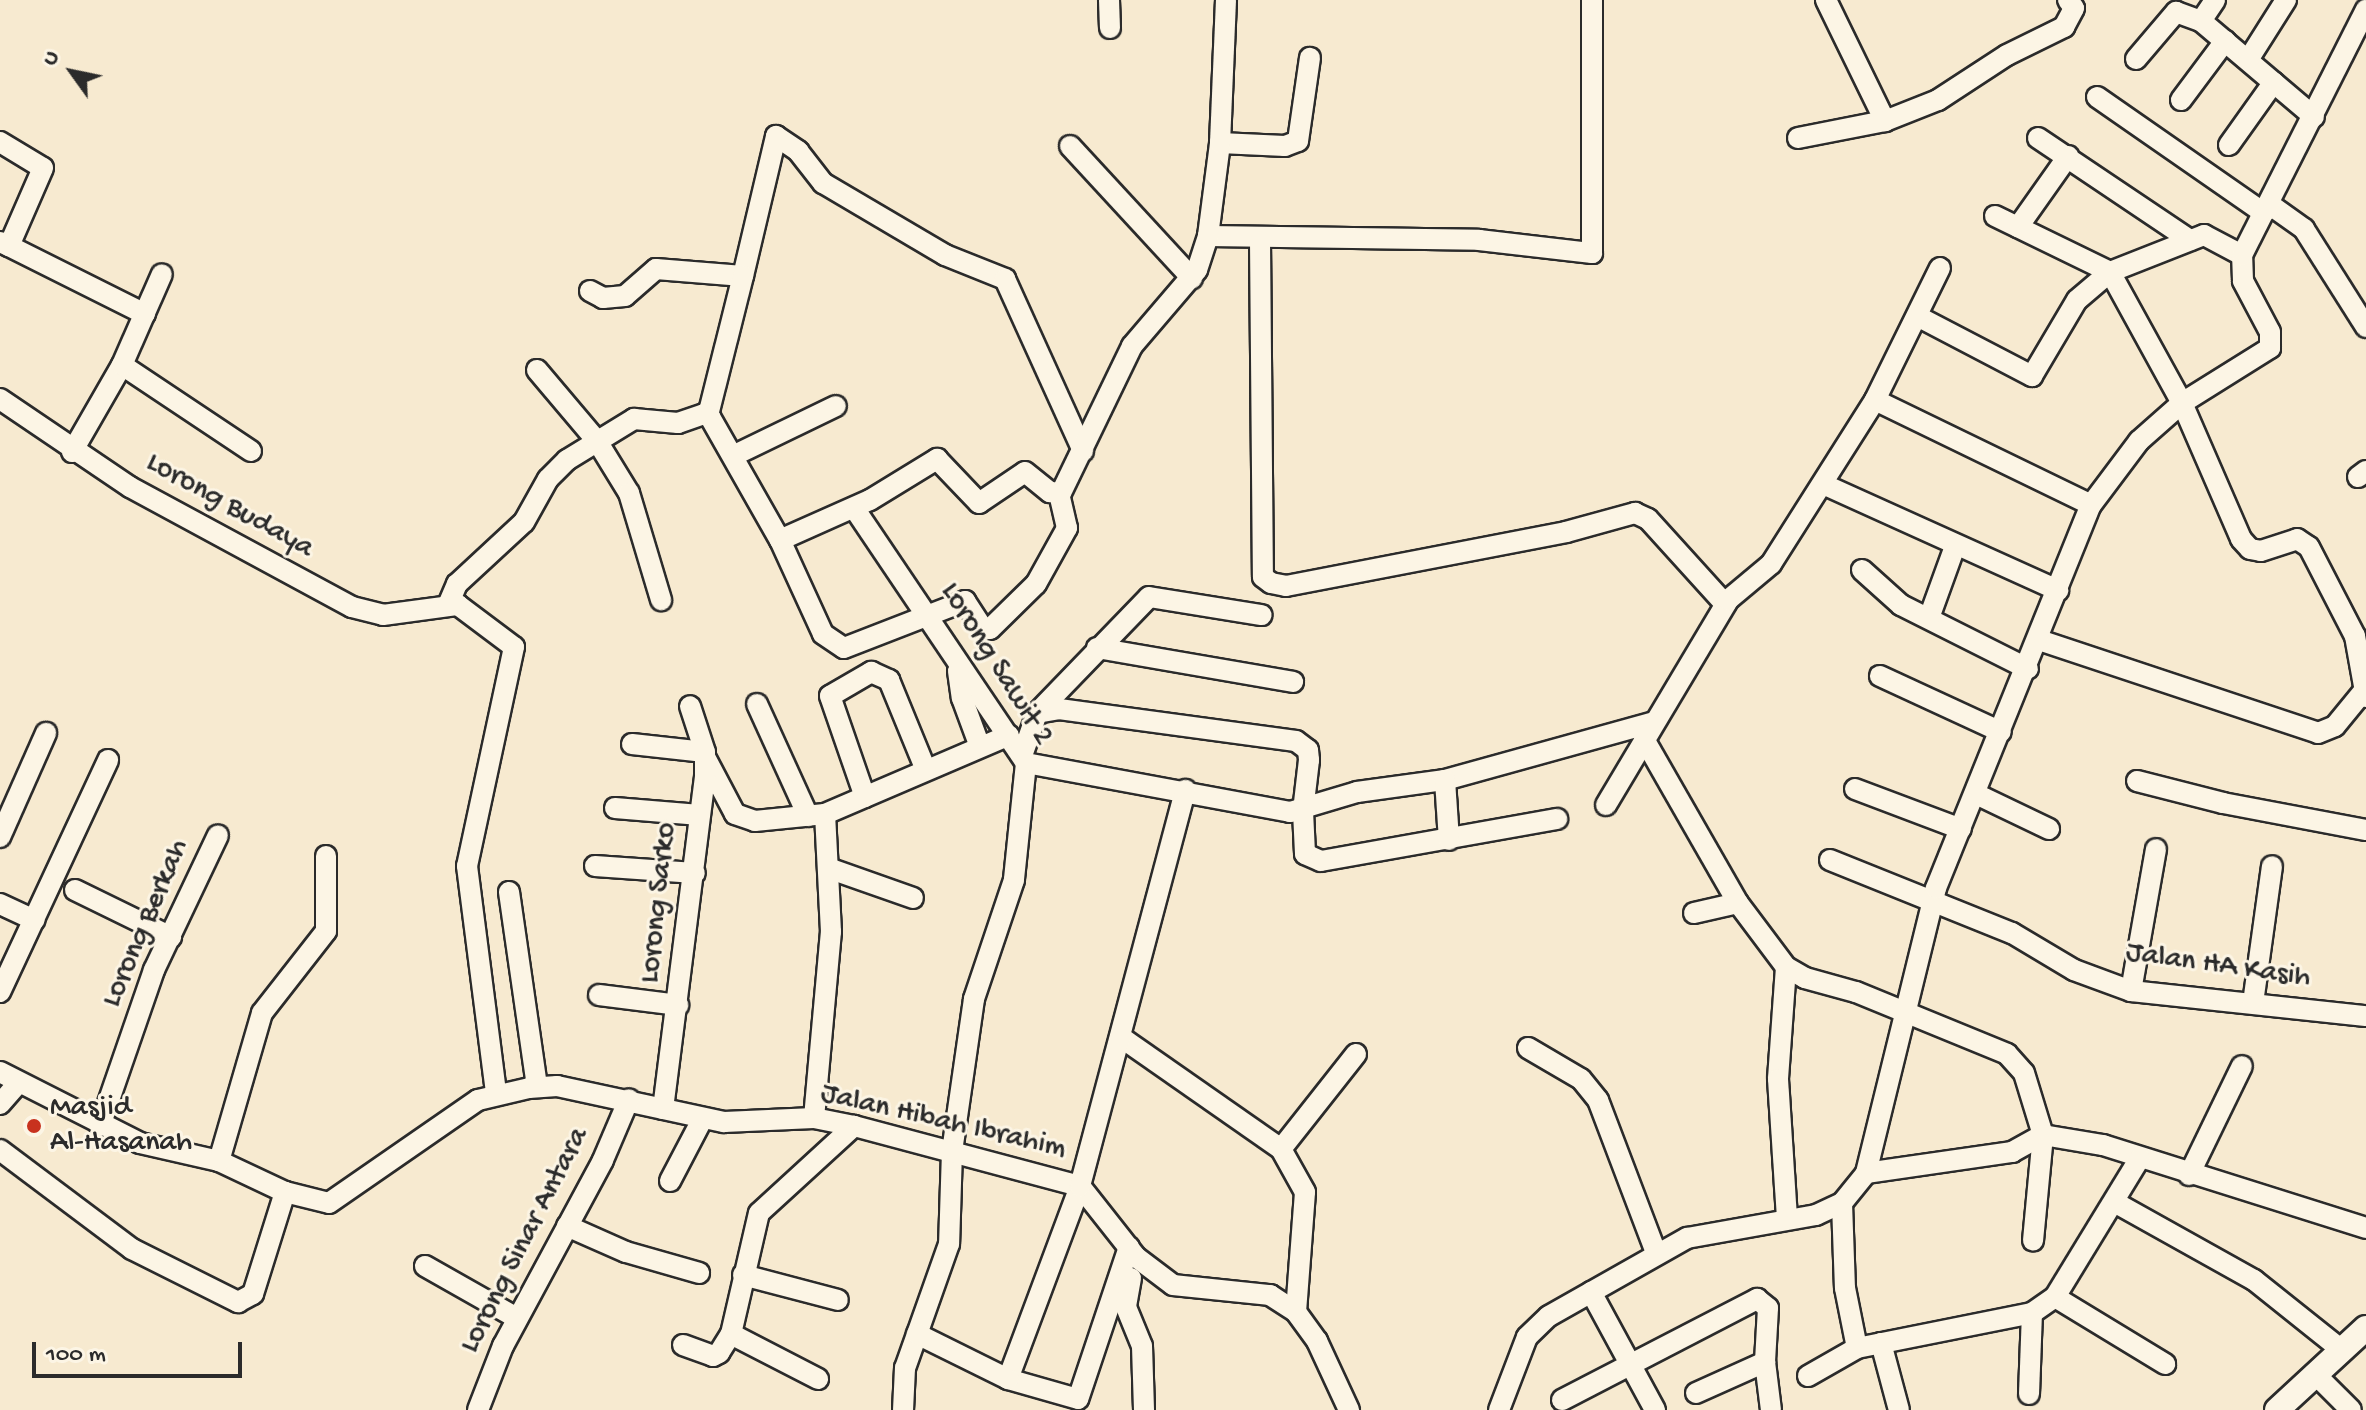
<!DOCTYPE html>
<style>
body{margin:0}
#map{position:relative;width:2366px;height:1410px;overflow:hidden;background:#f7ead0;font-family:"Gochi Hand",sans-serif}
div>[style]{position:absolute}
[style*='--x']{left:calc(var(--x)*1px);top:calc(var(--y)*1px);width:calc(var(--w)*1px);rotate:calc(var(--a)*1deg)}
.roads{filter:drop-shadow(2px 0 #2b2b2b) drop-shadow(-2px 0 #2b2b2b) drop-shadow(0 2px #2b2b2b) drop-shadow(0 -2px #2b2b2b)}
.minor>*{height:20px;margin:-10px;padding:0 10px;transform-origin:10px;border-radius:10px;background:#fcf5e5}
.major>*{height:24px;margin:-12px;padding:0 12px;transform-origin:12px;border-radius:12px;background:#fcf5e5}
.dots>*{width:22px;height:22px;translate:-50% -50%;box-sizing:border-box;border:4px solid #fcf5e5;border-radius:50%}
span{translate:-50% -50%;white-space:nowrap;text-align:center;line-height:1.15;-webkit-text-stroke:6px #fcf5e5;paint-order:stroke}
.street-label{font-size:30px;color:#2b2b2b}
.poi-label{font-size:30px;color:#2b2b2b}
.left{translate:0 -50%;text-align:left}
.north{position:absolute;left:32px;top:32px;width:80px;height:80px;-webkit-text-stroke:6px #fcf5e5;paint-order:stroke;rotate:303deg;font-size:22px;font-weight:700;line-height:32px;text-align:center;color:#2b2b2b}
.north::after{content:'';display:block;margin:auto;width:28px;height:36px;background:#2b2b2b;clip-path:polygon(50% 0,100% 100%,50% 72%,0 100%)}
.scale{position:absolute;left:32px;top:1342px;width:210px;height:36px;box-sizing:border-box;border:4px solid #2b2b2b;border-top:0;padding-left:10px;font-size:24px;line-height:28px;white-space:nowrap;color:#2b2b2b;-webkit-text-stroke:6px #fcf5e5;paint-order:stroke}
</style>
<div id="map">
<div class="roads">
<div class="minor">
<div style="--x:1109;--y:0;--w:28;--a:88"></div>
<div style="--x:1826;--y:0;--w:135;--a:64"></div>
<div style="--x:1885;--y:121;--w:57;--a:-21.6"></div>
<div style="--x:1938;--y:100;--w:82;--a:-33.1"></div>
<div style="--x:2007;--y:55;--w:64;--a:-26.2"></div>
<div style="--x:2064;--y:27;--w:21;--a:-62"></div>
<div style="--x:2074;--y:8;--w:10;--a:-127"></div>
<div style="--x:2201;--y:21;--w:25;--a:-56"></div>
<div style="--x:2136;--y:59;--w:62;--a:-49.6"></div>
<div style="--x:2176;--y:12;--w:27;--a:20"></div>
<div style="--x:2201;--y:21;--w:148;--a:40.3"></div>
<div style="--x:2248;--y:60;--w:71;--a:-57.7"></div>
<div style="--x:2097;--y:97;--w:203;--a:34.8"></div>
<div style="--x:2181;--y:100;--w:74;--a:-53.3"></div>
<div style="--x:1798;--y:138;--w:89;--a:-11.1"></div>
<div style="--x:2038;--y:138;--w:183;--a:33.9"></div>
<div style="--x:0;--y:142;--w:50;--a:31.2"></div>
<div style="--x:43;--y:168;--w:85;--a:113.6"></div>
<div style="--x:9;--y:246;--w:10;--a:-156"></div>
<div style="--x:1220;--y:143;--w:65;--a:2.6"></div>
<div style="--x:1285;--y:146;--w:14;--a:-21"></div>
<div style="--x:1298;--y:141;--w:84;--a:-81.8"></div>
<div style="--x:2229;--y:145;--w:77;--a:-54.5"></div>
<div style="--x:1070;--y:146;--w:180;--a:47.3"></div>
<div style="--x:2269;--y:204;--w:43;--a:35.5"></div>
<div style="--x:2304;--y:229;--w:116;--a:57.7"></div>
<div style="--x:1995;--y:216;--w:128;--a:26"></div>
<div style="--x:2110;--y:272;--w:101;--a:-21.5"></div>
<div style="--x:2204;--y:235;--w:43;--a:27.8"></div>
<div style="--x:2018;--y:227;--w:87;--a:-54.8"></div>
<div style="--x:1208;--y:236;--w:271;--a:0.8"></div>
<div style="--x:1479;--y:240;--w:114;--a:6.6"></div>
<div style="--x:1592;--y:253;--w:253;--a:-90"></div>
<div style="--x:1260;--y:241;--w:336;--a:89.5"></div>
<div style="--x:1263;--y:577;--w:10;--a:37"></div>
<div style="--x:1271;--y:583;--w:15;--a:11"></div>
<div style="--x:1286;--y:586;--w:285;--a:-10.9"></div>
<div style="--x:1566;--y:532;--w:72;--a:-15.4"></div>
<div style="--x:1635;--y:513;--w:14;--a:25"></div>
<div style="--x:1648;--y:519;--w:115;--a:47.8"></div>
<div style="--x:9;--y:246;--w:152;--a:26.6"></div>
<div style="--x:743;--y:276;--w:144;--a:-76.7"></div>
<div style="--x:776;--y:136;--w:27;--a:34"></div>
<div style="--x:798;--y:151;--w:41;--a:52"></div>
<div style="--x:823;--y:183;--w:142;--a:30.5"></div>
<div style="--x:945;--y:255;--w:65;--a:21.8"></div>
<div style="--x:1005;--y:279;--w:189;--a:65.6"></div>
<div style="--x:590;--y:291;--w:15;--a:28"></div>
<div style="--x:603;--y:298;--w:22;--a:-5"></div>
<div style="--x:625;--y:296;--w:41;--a:-41.1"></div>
<div style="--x:656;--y:269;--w:87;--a:4.6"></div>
<div style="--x:743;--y:276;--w:143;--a:104.1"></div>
<div style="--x:1917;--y:316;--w:130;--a:27.6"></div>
<div style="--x:2032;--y:376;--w:88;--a:-59.4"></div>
<div style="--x:2077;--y:300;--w:43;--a:-40.3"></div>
<div style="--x:2110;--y:272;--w:149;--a:61.2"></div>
<div style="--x:2182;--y:403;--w:148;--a:66.5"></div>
<div style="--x:2241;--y:539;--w:13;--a:48"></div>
<div style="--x:2250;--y:549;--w:11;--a:10"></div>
<div style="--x:2261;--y:551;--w:38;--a:-18"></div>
<div style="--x:2297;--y:539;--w:14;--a:34"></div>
<div style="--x:2309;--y:547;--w:100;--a:62.7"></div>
<div style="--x:2355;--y:636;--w:62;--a:79.8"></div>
<div style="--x:122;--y:365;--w:155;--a:33.7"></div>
<div style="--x:537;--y:370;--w:93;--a:49.8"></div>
<div style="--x:597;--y:441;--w:61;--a:58.4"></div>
<div style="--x:629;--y:493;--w:112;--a:73.3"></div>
<div style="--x:0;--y:399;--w:157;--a:34.1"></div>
<div style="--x:130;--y:487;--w:252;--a:28.4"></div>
<div style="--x:352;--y:607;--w:32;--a:14"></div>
<div style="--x:383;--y:615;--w:76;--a:-7.6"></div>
<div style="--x:458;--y:605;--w:70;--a:36.9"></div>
<div style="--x:514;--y:647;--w:224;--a:102.1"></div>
<div style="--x:467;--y:866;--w:229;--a:82.7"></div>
<div style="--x:1875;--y:400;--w:147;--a:-63.8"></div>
<div style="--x:72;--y:452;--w:100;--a:-60.1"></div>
<div style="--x:122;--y:365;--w:99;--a:-66.3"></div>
<div style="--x:735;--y:455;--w:112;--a:-25.9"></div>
<div style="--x:2358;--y:477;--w:10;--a:-37"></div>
<div style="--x:1825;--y:485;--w:256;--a:24.3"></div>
<div style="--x:854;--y:508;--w:308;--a:56"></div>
<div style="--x:1026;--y:763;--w:118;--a:95.9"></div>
<div style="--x:1014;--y:880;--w:126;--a:108.6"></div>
<div style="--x:974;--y:999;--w:154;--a:98.2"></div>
<div style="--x:952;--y:1151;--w:93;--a:91.8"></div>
<div style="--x:949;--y:1244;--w:132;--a:109.5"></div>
<div style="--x:905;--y:1368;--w:42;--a:92.7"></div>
<div style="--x:780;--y:540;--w:98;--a:-24"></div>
<div style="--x:870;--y:500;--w:79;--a:-31.5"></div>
<div style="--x:937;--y:459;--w:61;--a:46.3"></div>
<div style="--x:979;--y:503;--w:55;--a:-34"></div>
<div style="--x:1025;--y:472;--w:32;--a:39"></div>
<div style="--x:1050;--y:492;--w:11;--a:5"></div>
<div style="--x:1061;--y:493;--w:163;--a:-64.2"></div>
<div style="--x:1132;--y:346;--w:100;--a:-49.5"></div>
<div style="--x:1197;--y:270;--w:36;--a:-72"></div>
<div style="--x:1208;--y:236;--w:94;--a:-82.6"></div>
<div style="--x:1220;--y:143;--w:143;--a:-87.6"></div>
<div style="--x:1862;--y:570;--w:52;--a:41.9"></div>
<div style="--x:1901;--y:605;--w:142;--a:26.7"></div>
<div style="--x:448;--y:605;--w:23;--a:-67"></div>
<div style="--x:457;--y:584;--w:91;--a:-42.8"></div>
<div style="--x:524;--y:522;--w:49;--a:-60.8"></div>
<div style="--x:548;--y:479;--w:27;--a:-45"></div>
<div style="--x:567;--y:460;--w:79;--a:-31.5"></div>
<div style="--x:634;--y:419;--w:44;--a:5.2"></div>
<div style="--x:678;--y:423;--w:28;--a:-19"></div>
<div style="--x:704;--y:414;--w:7;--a:27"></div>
<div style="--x:710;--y:417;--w:142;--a:60.4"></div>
<div style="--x:780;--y:540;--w:103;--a:65.4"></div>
<div style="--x:823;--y:634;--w:25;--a:34"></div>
<div style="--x:844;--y:648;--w:130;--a:-21.2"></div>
<div style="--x:965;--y:601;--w:31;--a:57"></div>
<div style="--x:982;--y:627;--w:8;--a:14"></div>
<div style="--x:990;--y:629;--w:64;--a:-44.4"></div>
<div style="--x:1036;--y:584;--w:64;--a:-61"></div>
<div style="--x:1067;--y:528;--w:35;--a:-103"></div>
<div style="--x:1929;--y:618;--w:77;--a:-70.1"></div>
<div style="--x:2039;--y:640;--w:294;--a:18.4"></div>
<div style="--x:2318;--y:733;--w:18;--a:-22"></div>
<div style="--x:2335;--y:726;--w:43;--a:-50.7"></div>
<div style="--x:1097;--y:648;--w:199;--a:9.8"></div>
<div style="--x:958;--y:671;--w:27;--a:82"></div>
<div style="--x:962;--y:698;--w:52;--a:69.8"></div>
<div style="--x:1880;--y:676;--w:133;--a:24.8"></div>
<div style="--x:757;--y:704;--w:123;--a:65.5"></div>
<div style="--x:1037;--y:713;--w:161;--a:-46"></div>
<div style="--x:1149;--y:597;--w:114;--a:9.1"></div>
<div style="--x:1644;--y:739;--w:189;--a:60.2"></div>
<div style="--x:632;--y:744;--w:73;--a:6.3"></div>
<div style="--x:1023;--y:753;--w:42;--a:-70.7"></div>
<div style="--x:1037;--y:713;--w:22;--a:-10"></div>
<div style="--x:1059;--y:709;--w:239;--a:7.7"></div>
<div style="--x:1296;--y:741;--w:15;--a:37"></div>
<div style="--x:1308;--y:750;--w:10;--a:84"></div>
<div style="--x:1309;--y:760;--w:51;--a:96.7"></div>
<div style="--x:1303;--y:811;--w:43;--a:87.3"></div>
<div style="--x:1305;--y:854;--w:17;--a:24"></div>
<div style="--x:1321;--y:861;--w:240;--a:-10.1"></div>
<div style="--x:705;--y:757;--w:64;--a:62.2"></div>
<div style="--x:735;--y:814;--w:21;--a:19"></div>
<div style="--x:755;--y:821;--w:70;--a:-5.7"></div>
<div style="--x:825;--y:814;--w:200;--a:-23.2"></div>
<div style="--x:1026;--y:763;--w:269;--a:10.5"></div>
<div style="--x:1290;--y:812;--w:70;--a:-16.6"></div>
<div style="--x:1357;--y:792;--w:89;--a:-7.8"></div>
<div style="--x:1445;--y:780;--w:217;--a:-15.5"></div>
<div style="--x:1445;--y:780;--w:60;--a:86.2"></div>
<div style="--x:2137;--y:781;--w:89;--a:14.3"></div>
<div style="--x:2223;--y:803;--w:146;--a:10.7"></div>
<div style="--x:1855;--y:789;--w:113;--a:20.7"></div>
<div style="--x:1976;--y:794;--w:81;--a:25.6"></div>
<div style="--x:865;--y:797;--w:107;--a:-109.1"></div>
<div style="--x:830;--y:696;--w:48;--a:-30.3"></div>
<div style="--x:871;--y:672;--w:20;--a:24"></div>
<div style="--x:889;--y:680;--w:97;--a:67.7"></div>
<div style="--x:1606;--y:805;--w:239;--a:-59.2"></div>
<div style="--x:1728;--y:600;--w:56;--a:-39.9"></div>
<div style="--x:1771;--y:564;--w:194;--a:-57.6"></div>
<div style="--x:1875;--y:400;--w:240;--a:25.9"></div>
<div style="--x:615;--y:808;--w:85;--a:4.7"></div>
<div style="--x:0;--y:837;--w:114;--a:-66.1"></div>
<div style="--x:1830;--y:860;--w:196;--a:21.9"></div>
<div style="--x:2012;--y:933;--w:72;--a:30.8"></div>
<div style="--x:2074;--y:970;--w:61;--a:20.2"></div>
<div style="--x:2131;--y:991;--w:236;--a:6.1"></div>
<div style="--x:595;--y:866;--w:100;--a:4"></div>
<div style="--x:828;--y:868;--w:90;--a:19.4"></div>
<div style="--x:75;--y:890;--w:107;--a:26.1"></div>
<div style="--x:509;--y:892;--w:197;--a:81.8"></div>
<div style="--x:0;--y:904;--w:38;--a:25"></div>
<div style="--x:1694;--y:913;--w:45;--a:-12.8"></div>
<div style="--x:1738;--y:903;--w:80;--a:53.1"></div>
<div style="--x:1786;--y:967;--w:22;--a:30"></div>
<div style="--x:1805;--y:978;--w:53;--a:15.4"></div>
<div style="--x:1856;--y:992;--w:163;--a:22.3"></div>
<div style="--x:2007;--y:1054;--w:25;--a:48"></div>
<div style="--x:2024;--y:1073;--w:65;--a:73"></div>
<div style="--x:2043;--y:1135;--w:106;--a:95.4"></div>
<div style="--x:1786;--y:967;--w:112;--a:94.1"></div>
<div style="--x:1778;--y:1079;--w:139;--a:86.3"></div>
<div style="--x:2131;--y:991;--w:144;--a:-80"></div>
<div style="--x:0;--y:992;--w:256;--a:-65"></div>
<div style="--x:599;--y:995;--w:80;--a:7.2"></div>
<div style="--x:2253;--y:1003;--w:138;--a:-82.1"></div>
<div style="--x:1122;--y:1038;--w:194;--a:34.9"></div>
<div style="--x:1528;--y:1048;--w:61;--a:30.3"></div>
<div style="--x:1581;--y:1079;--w:27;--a:51"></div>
<div style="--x:1598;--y:1100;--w:164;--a:69.2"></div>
<div style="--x:0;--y:1072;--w:157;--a:26.9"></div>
<div style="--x:140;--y:1143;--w:81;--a:12.8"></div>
<div style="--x:219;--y:1161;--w:73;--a:25.2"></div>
<div style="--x:285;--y:1192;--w:45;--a:14"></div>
<div style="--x:329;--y:1203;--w:181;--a:-34.7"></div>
<div style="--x:478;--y:1100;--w:52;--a:-13.2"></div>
<div style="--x:529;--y:1088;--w:28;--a:-4"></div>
<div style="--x:557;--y:1086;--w:171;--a:12.2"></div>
<div style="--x:724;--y:1122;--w:90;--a:-2.5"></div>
<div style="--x:814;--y:1118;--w:41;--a:11.3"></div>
<div style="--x:854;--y:1126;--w:234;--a:14.9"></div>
<div style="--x:1080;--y:1186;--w:90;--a:51.7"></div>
<div style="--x:1136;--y:1257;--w:46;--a:37.1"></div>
<div style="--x:1173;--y:1285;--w:98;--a:5.9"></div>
<div style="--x:1270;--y:1295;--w:31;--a:33"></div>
<div style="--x:1296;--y:1312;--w:36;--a:54"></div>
<div style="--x:1317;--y:1341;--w:76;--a:65.1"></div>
<div style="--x:0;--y:1104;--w:28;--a:-49"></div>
<div style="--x:663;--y:1109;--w:337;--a:-82.8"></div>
<div style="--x:705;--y:775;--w:23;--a:-90"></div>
<div style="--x:705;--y:752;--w:48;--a:-108.1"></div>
<div style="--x:814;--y:1118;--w:187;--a:-84.8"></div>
<div style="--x:831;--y:932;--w:118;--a:-92.9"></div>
<div style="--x:100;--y:1126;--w:165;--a:-70.9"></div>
<div style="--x:154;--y:970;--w:149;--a:-64.6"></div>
<div style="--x:0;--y:1150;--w:165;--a:36.9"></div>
<div style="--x:132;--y:1249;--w:119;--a:26.6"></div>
<div style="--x:238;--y:1302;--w:17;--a:-28"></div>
<div style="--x:253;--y:1294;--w:107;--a:-72.6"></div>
<div style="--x:219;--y:1161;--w:154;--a:-73.8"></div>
<div style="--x:262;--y:1013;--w:104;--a:-52"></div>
<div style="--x:326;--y:931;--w:75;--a:-90"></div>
<div style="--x:1866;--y:1173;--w:148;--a:-8.2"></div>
<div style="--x:2012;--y:1152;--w:35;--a:-29"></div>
<div style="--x:2043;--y:1135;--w:61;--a:9.5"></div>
<div style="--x:2103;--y:1145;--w:276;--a:17.5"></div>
<div style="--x:2189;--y:1175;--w:121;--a:-64.1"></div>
<div style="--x:670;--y:1181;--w:71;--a:-62.4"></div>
<div style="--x:1842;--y:1203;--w:85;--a:88"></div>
<div style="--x:1845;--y:1288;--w:61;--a:78.7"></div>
<div style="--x:2116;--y:1203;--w:158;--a:29.2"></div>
<div style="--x:2254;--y:1280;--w:114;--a:38.6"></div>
<div style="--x:567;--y:1226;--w:64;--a:23.8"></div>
<div style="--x:626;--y:1252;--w:76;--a:16"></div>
<div style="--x:1129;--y:1247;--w:160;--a:108.5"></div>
<div style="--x:1078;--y:1399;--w:73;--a:-164.1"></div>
<div style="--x:1008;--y:1379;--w:206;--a:-69.5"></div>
<div style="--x:1080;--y:1186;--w:410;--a:-75.1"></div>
<div style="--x:425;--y:1266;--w:106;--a:29.5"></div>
<div style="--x:743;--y:1275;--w:98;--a:14.7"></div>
<div style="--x:1131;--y:1278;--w:29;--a:100"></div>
<div style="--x:1126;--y:1307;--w:42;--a:67.7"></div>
<div style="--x:1142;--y:1346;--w:64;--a:88.2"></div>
<div style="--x:1591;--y:1292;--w:134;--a:61.5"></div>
<div style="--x:2055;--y:1297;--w:129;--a:31.3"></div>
<div style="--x:1296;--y:1312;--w:120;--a:-85.7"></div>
<div style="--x:1305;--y:1192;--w:49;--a:-119.2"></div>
<div style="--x:1281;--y:1149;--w:121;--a:-51.7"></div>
<div style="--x:731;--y:1334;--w:98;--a:27.3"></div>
<div style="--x:917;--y:1334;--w:102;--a:26.3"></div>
<div style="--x:1881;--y:1343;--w:69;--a:75"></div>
<div style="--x:683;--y:1345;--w:32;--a:20"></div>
<div style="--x:713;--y:1356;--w:7;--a:-27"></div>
<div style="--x:719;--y:1353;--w:22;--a:-58"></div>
<div style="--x:731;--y:1334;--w:124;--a:-77"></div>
<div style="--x:759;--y:1213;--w:129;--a:-42.5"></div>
<div style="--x:2316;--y:1375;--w:49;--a:45"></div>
<div style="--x:1808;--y:1376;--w:56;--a:-29.7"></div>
<div style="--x:1857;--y:1348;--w:178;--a:-11.3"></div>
<div style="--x:2032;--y:1313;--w:28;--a:-35"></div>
<div style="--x:2055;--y:1297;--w:163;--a:-58.6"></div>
<div style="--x:1696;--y:1393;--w:76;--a:-24.2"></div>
<div style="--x:2029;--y:1394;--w:81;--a:-87.9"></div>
<div style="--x:1562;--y:1400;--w:220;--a:-27.4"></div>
<div style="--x:1757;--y:1299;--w:14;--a:39"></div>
<div style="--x:1768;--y:1308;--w:54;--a:93.2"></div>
<div style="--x:1765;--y:1362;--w:48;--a:82.9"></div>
<div style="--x:478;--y:1410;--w:69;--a:-68.7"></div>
<div style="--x:503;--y:1346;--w:211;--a:-61.7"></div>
<div style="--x:603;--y:1160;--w:66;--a:-66.9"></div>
<div style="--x:1499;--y:1410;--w:78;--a:-69"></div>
<div style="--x:1527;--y:1337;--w:30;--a:-44"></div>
<div style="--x:1549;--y:1316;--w:159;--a:-29.5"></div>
<div style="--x:1687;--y:1238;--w:131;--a:-10.1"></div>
<div style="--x:1816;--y:1215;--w:29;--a:-25"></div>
<div style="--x:1842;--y:1203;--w:38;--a:-51"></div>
<div style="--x:1866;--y:1173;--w:293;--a:-76.2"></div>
<div style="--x:1936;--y:888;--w:413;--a:-68"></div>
<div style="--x:2091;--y:505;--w:80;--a:-53.1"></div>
<div style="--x:2139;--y:441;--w:57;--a:-41.5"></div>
<div style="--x:2182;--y:403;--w:104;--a:-32"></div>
<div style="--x:2270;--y:348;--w:16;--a:-90"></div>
<div style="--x:2270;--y:332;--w:58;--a:-117.9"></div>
<div style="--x:2243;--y:281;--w:26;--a:-92"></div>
<div style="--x:2242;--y:255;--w:275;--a:-63.2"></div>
</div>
<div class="major">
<div style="--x:2277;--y:1410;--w:121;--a:-42.7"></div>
</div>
</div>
<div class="dots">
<div style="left:34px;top:1126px;background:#c8321e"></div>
</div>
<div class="street-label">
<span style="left:229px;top:507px;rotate:29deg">Lorong Budaya</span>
<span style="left:995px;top:665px;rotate:58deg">Lorong Sawit 2</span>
<span style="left:660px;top:903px;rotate:-84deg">Lorong Sarko</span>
<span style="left:147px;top:924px;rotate:-67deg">Lorong Berkah</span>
<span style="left:2218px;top:967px;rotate:8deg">Jalan HA Kasih</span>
<span style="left:943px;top:1123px;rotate:13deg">Jalan Hibah Ibrahim</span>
<span style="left:526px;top:1241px;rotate:-63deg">Lorong Sinar Antara</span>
</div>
<div class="poi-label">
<span class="left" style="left:50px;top:1126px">Masjid<br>Al-Hasanah</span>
</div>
<div class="north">U</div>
<div class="scale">100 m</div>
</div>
